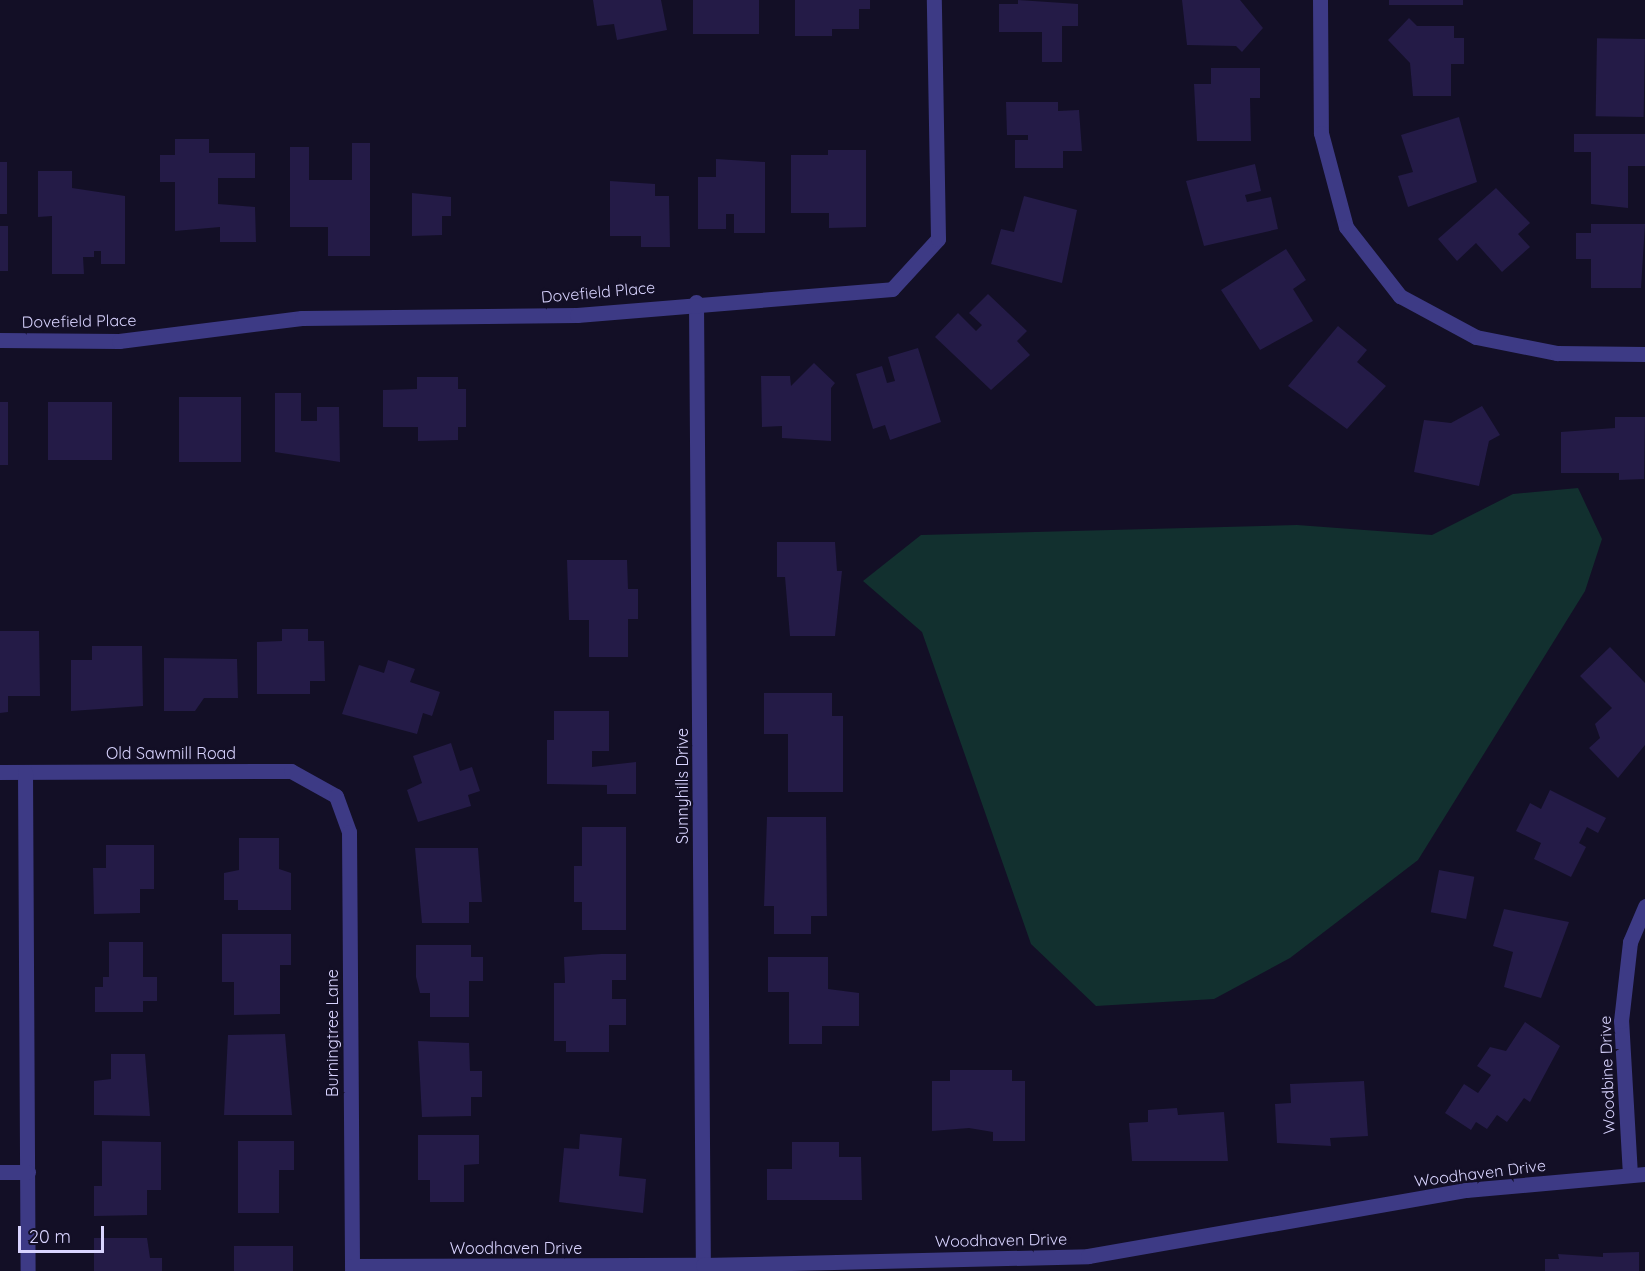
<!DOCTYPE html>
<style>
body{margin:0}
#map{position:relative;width:1645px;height:1271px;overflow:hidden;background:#130f26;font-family:Quicksand,sans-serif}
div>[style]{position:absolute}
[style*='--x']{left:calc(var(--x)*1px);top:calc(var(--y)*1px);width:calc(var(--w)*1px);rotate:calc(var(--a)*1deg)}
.green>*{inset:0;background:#12302f}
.building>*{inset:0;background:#241b47;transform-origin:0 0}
.street>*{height:15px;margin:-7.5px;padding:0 7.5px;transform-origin:7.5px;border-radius:7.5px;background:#3d3a85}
span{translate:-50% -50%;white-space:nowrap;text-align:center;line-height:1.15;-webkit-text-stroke:4.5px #130f26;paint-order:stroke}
.street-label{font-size:16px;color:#d9d4ff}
.scale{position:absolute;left:18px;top:1226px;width:86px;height:27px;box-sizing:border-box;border:3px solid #d9d4ff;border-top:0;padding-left:8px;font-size:18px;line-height:21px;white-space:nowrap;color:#d9d4ff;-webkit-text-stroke:4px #130f26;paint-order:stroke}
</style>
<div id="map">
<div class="green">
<div style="clip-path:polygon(1578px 488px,1602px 539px,1585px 591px,1418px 860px,1290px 958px,1214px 999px,1096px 1006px,1031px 944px,922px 632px,863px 581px,921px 535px,1297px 525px,1432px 535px,1513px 494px)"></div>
</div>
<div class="building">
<div style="clip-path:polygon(593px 0,661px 0,667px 30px,617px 40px,614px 24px,597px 26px)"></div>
<div style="left:693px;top:0;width:66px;height:34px"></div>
<div style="clip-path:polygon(795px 0,870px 0,870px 9px,859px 9px,859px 29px,832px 29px,832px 36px,795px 36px)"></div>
<div style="clip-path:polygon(1018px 0,1078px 4px,1078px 26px,1062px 26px,1062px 62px,1042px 62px,1042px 32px,999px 32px,999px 4px,1018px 4px)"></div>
<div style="clip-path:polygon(1182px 0,1240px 0,1263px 28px,1242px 52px,1236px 46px,1187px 45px)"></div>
<div style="left:1389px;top:0;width:74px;height:5px"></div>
<div style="clip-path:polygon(1409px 18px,1417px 26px,1454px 26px,1454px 38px,1464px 38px,1464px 64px,1451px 64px,1451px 96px,1413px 96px,1410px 63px,1388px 40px)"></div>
<div style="left:1645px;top:39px;width:78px;height:48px;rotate:91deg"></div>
<div style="clip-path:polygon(1211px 68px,1260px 68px,1260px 98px,1250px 98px,1251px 141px,1197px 141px,1194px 84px,1211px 84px)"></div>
<div style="clip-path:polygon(1006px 102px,1058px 102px,1058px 111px,1079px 110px,1082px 151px,1063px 151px,1063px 168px,1015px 168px,1015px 140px,1028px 140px,1028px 135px,1007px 135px)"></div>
<div style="clip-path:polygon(1459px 117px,1477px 182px,1408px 207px,1398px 176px,1413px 172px,1401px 135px)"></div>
<div style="clip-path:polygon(1574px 134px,1645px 134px,1645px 166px,1628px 166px,1628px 208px,1591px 204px,1591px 152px,1574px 152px)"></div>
<div style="clip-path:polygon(175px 139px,209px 139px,209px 153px,255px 153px,255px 178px,218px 178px,218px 204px,255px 207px,256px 242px,220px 242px,220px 227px,175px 231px,175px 182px,160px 182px,160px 155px,175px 155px)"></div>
<div style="clip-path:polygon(352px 143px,370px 143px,370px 256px,328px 256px,328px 227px,290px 227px,290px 147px,309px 147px,309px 180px,352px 180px)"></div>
<div style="clip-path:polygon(828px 150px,866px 150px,866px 227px,829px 228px,829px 213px,791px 213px,791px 155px,828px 155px)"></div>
<div style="clip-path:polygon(716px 159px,765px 162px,765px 233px,734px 233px,734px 214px,726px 214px,726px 229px,698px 229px,698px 177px,716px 177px)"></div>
<div style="left:0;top:162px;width:7px;height:52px"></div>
<div style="clip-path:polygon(1255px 164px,1261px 191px,1245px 195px,1247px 202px,1271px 197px,1278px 229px,1204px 246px,1186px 181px)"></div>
<div style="clip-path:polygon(38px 171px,72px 171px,72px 188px,125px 196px,125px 264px,101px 264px,101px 251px,94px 251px,94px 257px,83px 257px,84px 274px,52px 274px,52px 216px,38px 217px)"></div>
<div style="clip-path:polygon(610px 181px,655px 184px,655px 196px,669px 196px,670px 247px,641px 247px,641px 236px,610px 236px)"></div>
<div style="clip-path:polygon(1496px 188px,1530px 223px,1518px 234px,1530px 247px,1502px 272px,1476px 243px,1457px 261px,1438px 239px)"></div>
<div style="clip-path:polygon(412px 193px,451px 197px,451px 216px,442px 216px,442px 235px,412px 236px)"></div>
<div style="clip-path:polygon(1024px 196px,1077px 210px,1062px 283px,991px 264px,1001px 229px,1014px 232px)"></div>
<div style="clip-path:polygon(1591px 224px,1645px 224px,1641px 288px,1591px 288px,1591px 259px,1576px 259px,1576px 233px,1591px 233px)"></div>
<div style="left:0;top:226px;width:8px;height:45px"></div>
<div style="clip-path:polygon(1286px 249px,1306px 280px,1293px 289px,1313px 321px,1260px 350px,1221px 290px)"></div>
<div style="clip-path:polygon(988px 294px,1027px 331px,1017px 341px,1030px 355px,991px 390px,935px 337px,958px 313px,976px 331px,982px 325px,969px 313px)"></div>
<div style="clip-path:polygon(1338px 326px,1367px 350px,1357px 362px,1386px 386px,1347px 429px,1288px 386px)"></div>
<div style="clip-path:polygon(918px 348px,941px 422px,890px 440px,885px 425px,873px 429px,856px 374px,882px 366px,887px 383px,895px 381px,888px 357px)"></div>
<div style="clip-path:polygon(814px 363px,835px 383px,831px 388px,831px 441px,782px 438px,782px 426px,762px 427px,761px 376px,790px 376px,791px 386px)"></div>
<div style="clip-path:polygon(417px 377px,458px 377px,458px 389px,466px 389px,466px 427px,458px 427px,458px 440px,418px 441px,418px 427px,383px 427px,383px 390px,417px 389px)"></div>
<div style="clip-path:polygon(275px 393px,301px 393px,301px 421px,317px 421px,317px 407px,339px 407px,340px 462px,275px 452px)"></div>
<div style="left:179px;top:397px;width:62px;height:65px"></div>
<div style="left:0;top:402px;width:8px;height:63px"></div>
<div style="left:48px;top:402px;width:64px;height:58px"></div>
<div style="clip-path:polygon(1482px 406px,1500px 435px,1489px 441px,1479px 486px,1414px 472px,1424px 420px,1451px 423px)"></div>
<div style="clip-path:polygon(1615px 417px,1645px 417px,1644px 479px,1619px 480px,1619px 473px,1561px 473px,1561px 432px,1615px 428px)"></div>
<div style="clip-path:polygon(777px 542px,835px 542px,837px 571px,842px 571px,835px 636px,790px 636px,785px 577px,777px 577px)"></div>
<div style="clip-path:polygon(567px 560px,627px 560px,628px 589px,638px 589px,638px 619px,628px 619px,628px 657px,589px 657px,589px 620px,569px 620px)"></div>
<div style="clip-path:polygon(282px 629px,308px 629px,308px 641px,324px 641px,325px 681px,310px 681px,310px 694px,257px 694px,257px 642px,282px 641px)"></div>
<div style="clip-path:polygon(0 631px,39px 631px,40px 696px,8px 696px,8px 712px,0 713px)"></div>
<div style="clip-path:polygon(92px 646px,142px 646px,143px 706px,71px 711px,71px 660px,92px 660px)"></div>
<div style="clip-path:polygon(1610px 647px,1645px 683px,1645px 745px,1618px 778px,1589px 748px,1600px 738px,1595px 724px,1612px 708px,1580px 676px)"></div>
<div style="clip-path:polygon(164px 658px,237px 659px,238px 698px,204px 698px,195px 711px,164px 711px)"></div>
<div style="clip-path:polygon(388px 660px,415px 669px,410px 682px,440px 692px,432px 716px,423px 713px,417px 734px,342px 714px,359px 665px,384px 673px)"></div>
<div style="clip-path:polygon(764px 693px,832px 693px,832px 716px,843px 716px,843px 792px,788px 792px,788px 734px,764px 734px)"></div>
<div style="clip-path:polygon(554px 711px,609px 711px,609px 751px,592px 751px,592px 767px,636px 762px,636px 794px,607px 794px,607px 785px,547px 784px,547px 740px,554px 740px)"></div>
<div style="clip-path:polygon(451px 743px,460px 771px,472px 767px,480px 791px,468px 795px,471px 806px,418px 822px,407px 790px,422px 783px,413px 756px)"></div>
<div style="clip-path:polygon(1550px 790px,1606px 818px,1598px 833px,1587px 827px,1579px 843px,1586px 847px,1571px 877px,1534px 859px,1541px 843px,1516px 831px,1530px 803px,1541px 809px)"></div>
<div style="clip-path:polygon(767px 817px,826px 817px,827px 916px,811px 916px,811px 934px,774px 934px,774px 906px,764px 906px)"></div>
<div style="clip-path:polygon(582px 827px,626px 827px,626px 930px,582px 930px,582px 902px,574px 902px,574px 866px,582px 866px)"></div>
<div style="clip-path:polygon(239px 838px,279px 838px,279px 869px,291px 873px,291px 910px,238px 910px,238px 900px,224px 900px,224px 873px,239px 870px)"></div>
<div style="clip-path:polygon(106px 845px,154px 845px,154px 889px,140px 889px,140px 913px,94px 914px,93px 868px,106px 868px)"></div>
<div style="clip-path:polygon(415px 848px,478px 848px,482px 902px,469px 902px,469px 923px,422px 923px)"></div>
<div style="left:1439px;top:870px;width:36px;height:43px;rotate:11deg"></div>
<div style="clip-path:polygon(1504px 909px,1569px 922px,1541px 998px,1504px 987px,1513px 952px,1493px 946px)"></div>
<div style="clip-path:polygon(222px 934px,291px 934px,291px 965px,280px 965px,280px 1014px,234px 1015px,234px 982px,222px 982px)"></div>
<div style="clip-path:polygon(109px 942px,143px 942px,143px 977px,157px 977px,157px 1001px,143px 1001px,143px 1012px,95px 1012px,95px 987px,103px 987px,103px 977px,109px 977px)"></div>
<div style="clip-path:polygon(416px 945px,471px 945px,471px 957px,483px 957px,483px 981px,469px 981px,469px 1017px,430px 1017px,430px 993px,420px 993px,416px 977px)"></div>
<div style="clip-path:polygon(601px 954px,626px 954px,626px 980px,612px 980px,612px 999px,626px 999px,626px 1025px,609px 1025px,609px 1052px,566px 1052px,566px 1041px,554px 1041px,554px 983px,565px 983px,564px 957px)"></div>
<div style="clip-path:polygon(768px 957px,828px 957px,828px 989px,859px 993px,859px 1026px,822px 1026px,822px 1044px,789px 1044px,789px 992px,768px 992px)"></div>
<div style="clip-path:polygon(1525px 1022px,1560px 1046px,1530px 1102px,1524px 1098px,1507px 1122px,1497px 1115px,1487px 1129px,1476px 1122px,1471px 1130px,1445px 1113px,1464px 1084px,1478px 1093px,1491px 1075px,1477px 1066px,1490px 1047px,1506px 1051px)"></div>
<div style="clip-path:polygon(285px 1034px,292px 1115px,224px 1115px,228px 1035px)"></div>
<div style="clip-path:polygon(418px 1041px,469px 1043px,470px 1071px,482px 1071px,482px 1097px,471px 1097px,471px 1116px,422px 1117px)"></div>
<div style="clip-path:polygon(111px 1054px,145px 1054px,150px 1116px,94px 1115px,94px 1081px,111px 1079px)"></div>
<div style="clip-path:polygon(950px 1070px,1012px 1070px,1012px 1081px,1025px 1081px,1025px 1141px,993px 1141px,993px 1132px,969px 1128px,932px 1131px,932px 1081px,950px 1081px)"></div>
<div style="clip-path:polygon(1364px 1081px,1368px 1136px,1330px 1138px,1331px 1146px,1277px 1143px,1275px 1104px,1291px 1103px,1290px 1084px)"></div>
<div style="clip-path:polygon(1177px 1108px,1178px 1115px,1224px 1112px,1228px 1161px,1132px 1161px,1129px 1123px,1148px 1122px,1148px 1110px)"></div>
<div style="clip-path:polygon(580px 1134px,622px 1138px,619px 1176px,646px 1179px,643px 1213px,559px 1202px,564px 1148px,579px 1149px)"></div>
<div style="clip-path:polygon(418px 1135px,479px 1135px,479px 1164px,464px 1165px,464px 1202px,430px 1202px,430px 1180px,418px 1180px)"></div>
<div style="clip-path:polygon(102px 1141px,161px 1142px,161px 1190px,147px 1190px,147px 1215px,94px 1216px,94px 1186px,102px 1186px)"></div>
<div style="clip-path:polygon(238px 1141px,294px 1141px,294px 1170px,279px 1170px,279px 1213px,238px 1213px)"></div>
<div style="clip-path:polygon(792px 1142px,839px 1142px,839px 1157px,861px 1157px,862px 1200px,767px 1200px,767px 1169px,792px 1169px)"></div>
<div style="clip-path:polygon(94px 1238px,147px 1238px,150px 1258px,162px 1258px,162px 1271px,94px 1271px)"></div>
<div style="left:234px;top:1246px;width:59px;height:25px"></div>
<div style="clip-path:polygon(1639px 1252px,1639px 1271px,1545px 1271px,1545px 1259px,1559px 1259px,1558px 1254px,1603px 1257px,1603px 1253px)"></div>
</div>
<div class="street">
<div style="--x:1320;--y:0;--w:133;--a:89.6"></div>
<div style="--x:1321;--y:133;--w:97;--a:75.1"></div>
<div style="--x:1346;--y:227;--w:88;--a:52"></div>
<div style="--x:1400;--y:296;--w:86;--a:28.3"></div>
<div style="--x:1476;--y:337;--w:83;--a:11.2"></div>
<div style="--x:1557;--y:353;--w:88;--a:0.7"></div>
<div style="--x:696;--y:302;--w:969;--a:89.59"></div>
<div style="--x:0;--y:340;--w:119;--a:0.5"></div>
<div style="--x:119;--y:341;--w:184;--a:-7.2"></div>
<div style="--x:302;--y:318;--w:275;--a:-0.6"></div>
<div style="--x:577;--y:315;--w:316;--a:-4.7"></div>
<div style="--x:892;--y:289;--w:68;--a:-47.4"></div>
<div style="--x:938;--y:239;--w:239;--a:-91"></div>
<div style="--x:0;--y:772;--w:291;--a:-0.2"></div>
<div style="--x:291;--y:771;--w:51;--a:29.1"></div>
<div style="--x:336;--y:796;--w:38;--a:70"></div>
<div style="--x:349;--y:832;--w:439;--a:89.6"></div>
<div style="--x:25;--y:772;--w:499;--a:89.7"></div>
<div style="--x:0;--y:1172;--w:28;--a:0"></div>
<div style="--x:1630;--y:1175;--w:154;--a:-93.3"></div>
<div style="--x:1621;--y:1021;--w:80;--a:-83.5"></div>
<div style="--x:1630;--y:942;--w:39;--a:-67"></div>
<div style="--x:352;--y:1266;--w:351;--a:-0.2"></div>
<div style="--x:703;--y:1265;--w:385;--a:-1.3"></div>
<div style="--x:1088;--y:1256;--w:384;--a:-9.9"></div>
<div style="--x:1466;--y:1190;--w:180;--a:-5.1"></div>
</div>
<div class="street-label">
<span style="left:598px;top:292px;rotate:-5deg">Dovefield Place</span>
<span style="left:79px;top:321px;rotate:-1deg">Dovefield Place</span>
<span style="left:171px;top:753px">Old Sawmill Road</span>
<span style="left:682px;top:786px;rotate:-90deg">Sunnyhills Drive</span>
<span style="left:332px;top:1033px;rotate:-90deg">Burningtree Lane</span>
<span style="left:1607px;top:1075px;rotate:-92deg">Woodbine Drive</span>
<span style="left:1480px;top:1173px;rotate:-7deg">Woodhaven Drive</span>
<span style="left:1001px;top:1240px;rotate:-1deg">Woodhaven Drive</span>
<span style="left:516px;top:1248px">Woodhaven Drive</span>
</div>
<div class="scale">20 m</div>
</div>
